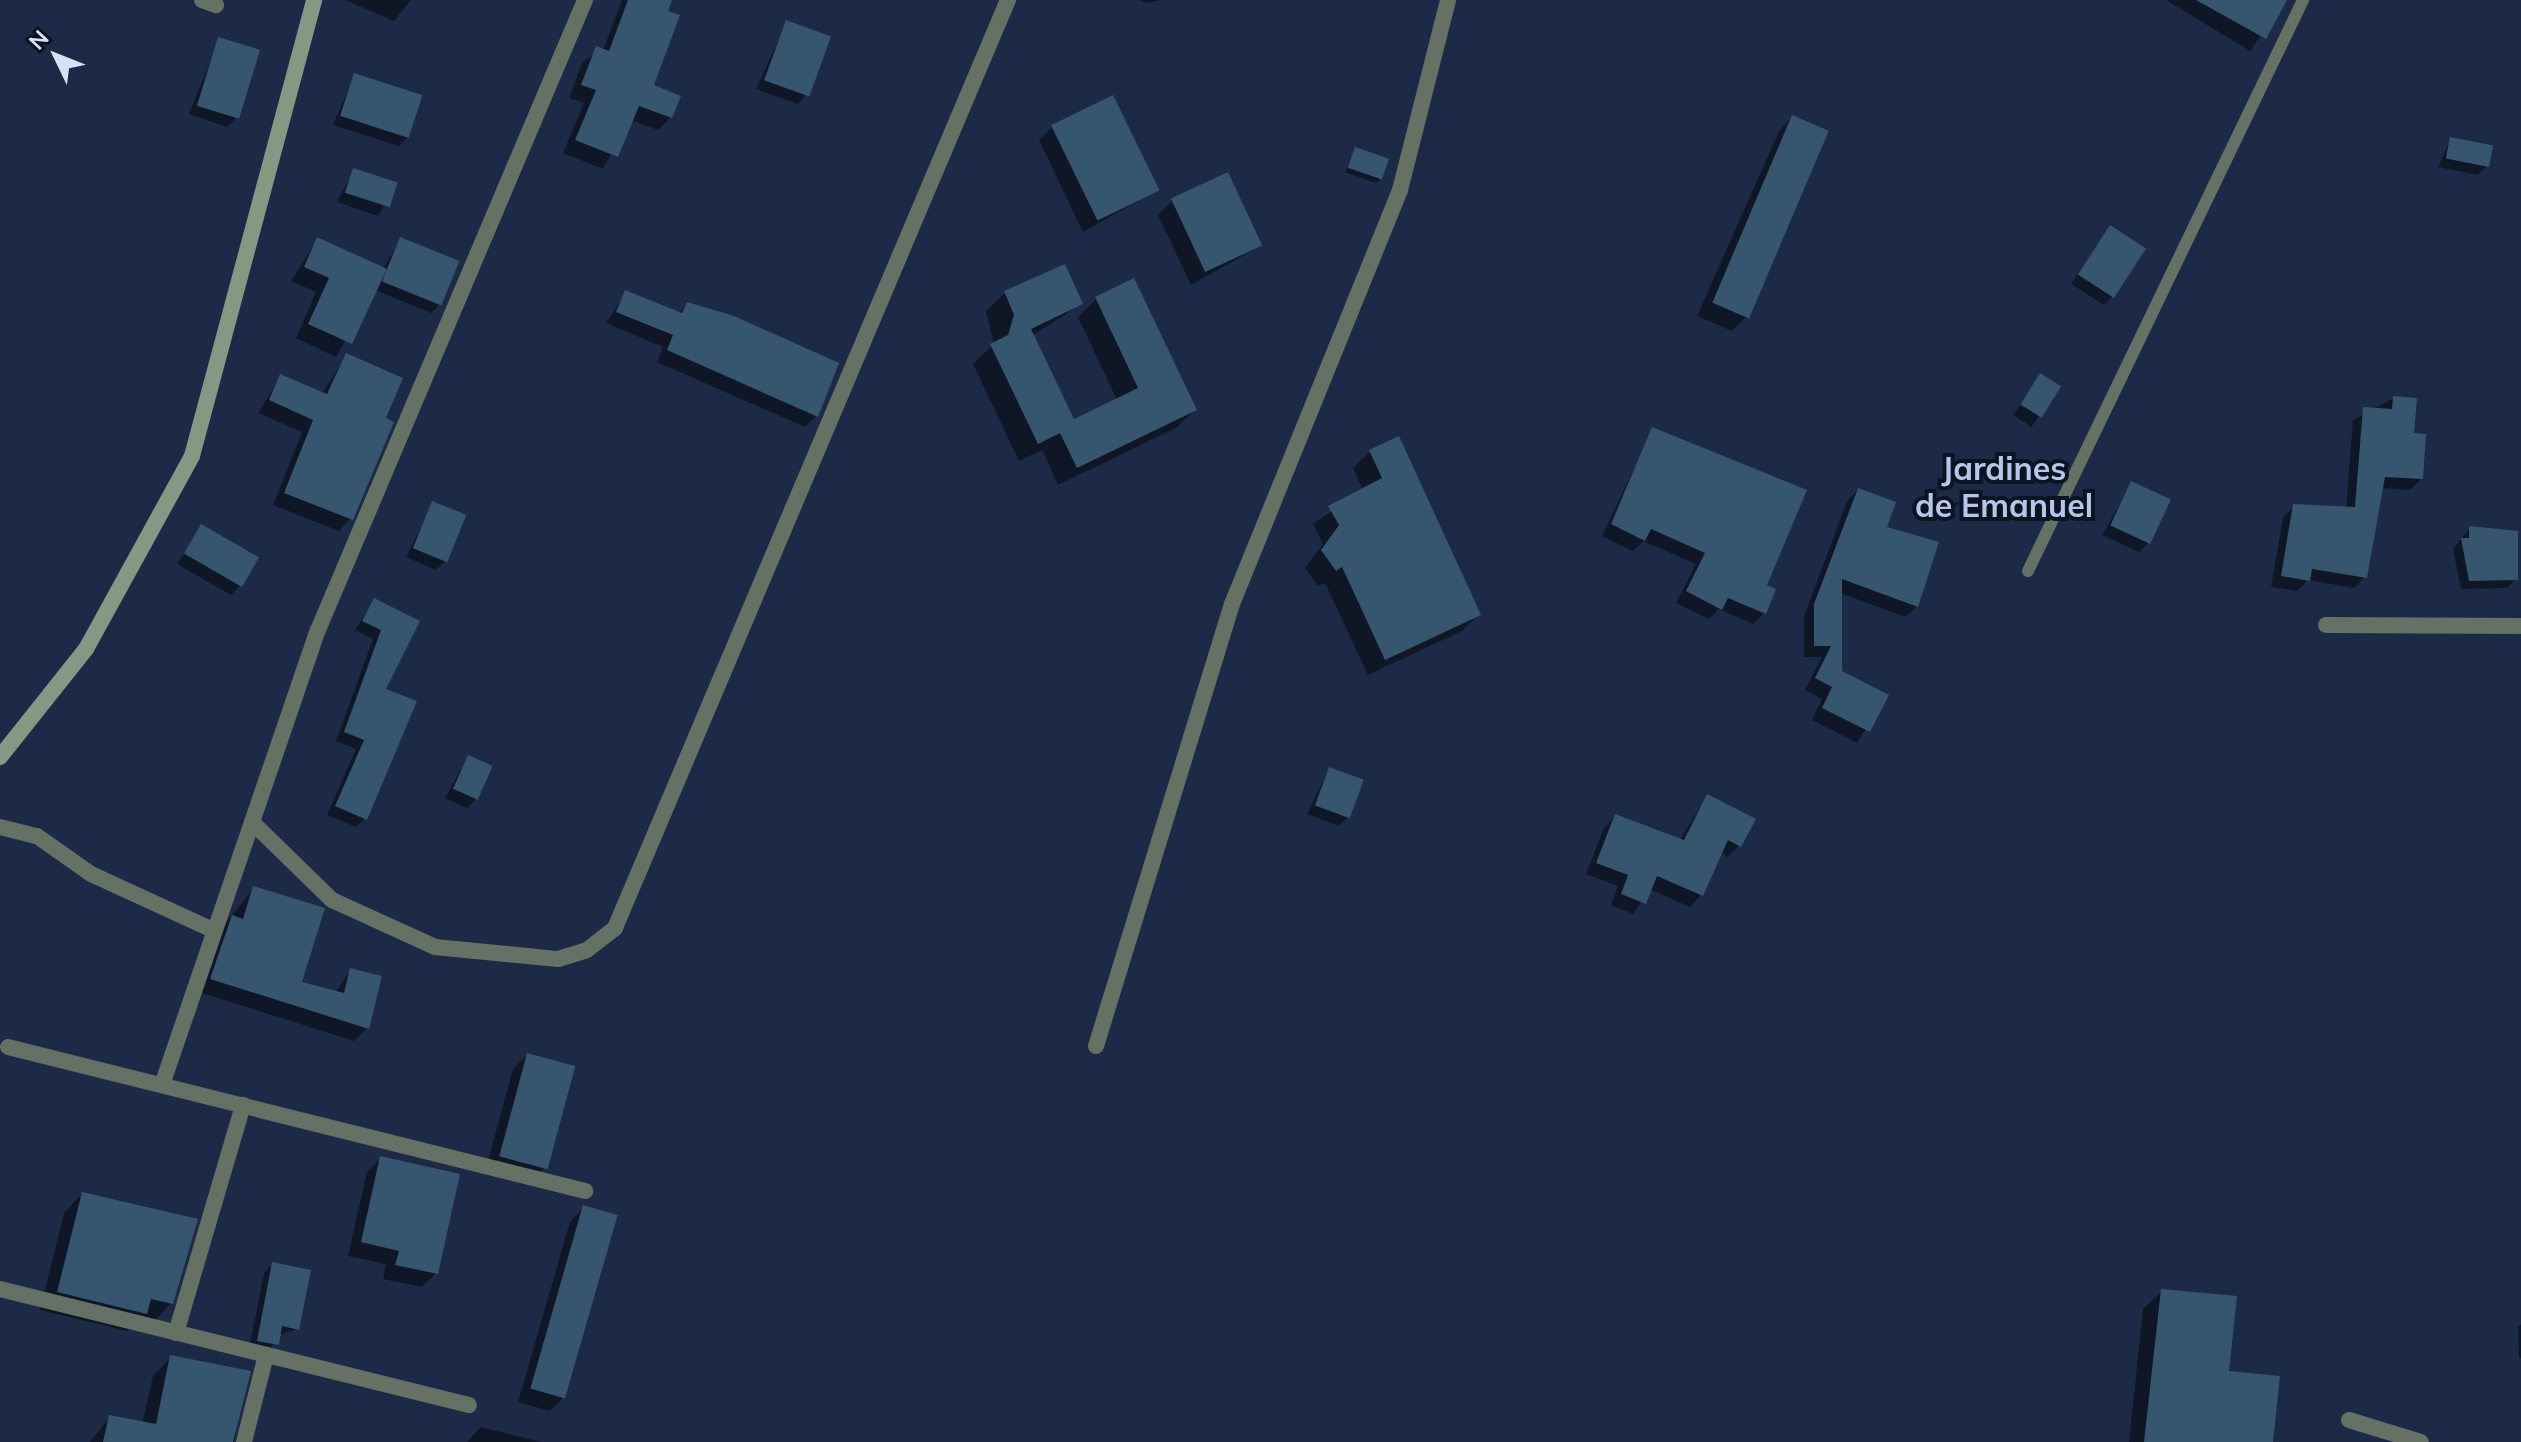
<!DOCTYPE html>
<style>
body{margin:0}
#map{position:relative;width:2521px;height:1442px;overflow:hidden;background:#1d2a47;font-family:Mulish,sans-serif}
div>[style]{position:absolute}
[style*='--x']{left:calc(var(--x)*1px);top:calc(var(--y)*1px);width:calc(var(--w)*1px);rotate:calc(var(--a)*1deg)}
.shadow>*{inset:0;background:#0007;transform-origin:0 0}
.building>*{inset:0;background:#36556e;transform-origin:0 0}
.lane>*{height:12px;margin:-6px;padding:0 6px;transform-origin:6px;border-radius:6px;background:#647164}
.street>*{height:16px;margin:-8px;padding:0 8px;transform-origin:8px;border-radius:8px;background:#647164}
.secondary>*{height:16px;margin:-8px;padding:0 8px;transform-origin:8px;border-radius:8px;background:#849883}
span{translate:-50% -50%;white-space:nowrap;text-align:center;line-height:1.15;-webkit-text-stroke:8px #0d1320;paint-order:stroke}
.neighbourhood-label{font-size:32px;color:#b4c7eb;font-weight:700}
.north{position:absolute;left:16px;top:16px;width:80px;height:80px;-webkit-text-stroke:6px #0d1320;paint-order:stroke;rotate:313deg;font-size:22px;font-weight:700;line-height:32px;text-align:center;color:#d9e2f5}
.north::after{content:'';display:block;margin:auto;width:28px;height:36px;background:#d9e2f5;clip-path:polygon(50% 0,100% 100%,50% 72%,0 100%)}
</style>
<div id="map">
<div class="shadow">
<div style="clip-path:polygon(345px 0,411px 0,394px 21px)"></div>
<div style="clip-path:polygon(622px 0,669px 0,652px 87px,671px 117px,658px 130px,630px 120px,603px 169px,563px 153px,584px 103px,569px 98px,583px 61px,603px 50px)"></div>
<div style="clip-path:polygon(1140px 0,1162px 0,1146px 3px)"></div>
<div style="clip-path:polygon(2166px 0,2285px 0,2250px 51px)"></div>
<div style="clip-path:polygon(787px 22px,806px 95px,798px 104px,756px 89px)"></div>
<div style="clip-path:polygon(219px 40px,236px 118px,227px 127px,189px 114px)"></div>
<div style="clip-path:polygon(355px 75px,408px 137px,399px 146px,333px 125px)"></div>
<div style="clip-path:polygon(1792px 117px,1746px 317px,1732px 331px,1697px 316px,1779px 131px)"></div>
<div style="clip-path:polygon(1052px 127px,1156px 190px,1083px 232px,1039px 140px)"></div>
<div style="clip-path:polygon(2451px 139px,2487px 166px,2478px 175px,2438px 167px)"></div>
<div style="clip-path:polygon(1356px 149px,1380px 180px,1376px 183px,1345px 172px)"></div>
<div style="clip-path:polygon(354px 170px,395px 185px,378px 216px,337px 202px)"></div>
<div style="clip-path:polygon(1172px 201px,1260px 246px,1191px 285px,1158px 215px)"></div>
<div style="clip-path:polygon(2110px 227px,2113px 296px,2104px 305px,2071px 284px)"></div>
<div style="clip-path:polygon(318px 239px,383px 269px,401px 239px,440px 304px,431px 313px,375px 290px,336px 357px,296px 338px,316px 292px,291px 281px)"></div>
<div style="clip-path:polygon(626px 292px,678px 314px,687px 304px,836px 364px,816px 416px,805px 427px,657px 362px,663px 347px,606px 323px)"></div>
<div style="clip-path:polygon(1005px 293px,1081px 304px,1032px 336px,1073px 421px,1117px 400px,1078px 317px,1096px 299px,1195px 410px,1176px 428px,1058px 485px,1042px 450px,1019px 461px,973px 364px,994px 344px,986px 311px)"></div>
<div style="clip-path:polygon(347px 355px,383px 419px,351px 518px,339px 531px,273px 505px,302px 432px,258px 413px,281px 376px,322px 394px)"></div>
<div style="left:2040px;top:375px;width:22px;height:48px;rotate:34deg"></div>
<div style="clip-path:polygon(2394px 398px,2412px 435px,2421px 479px,2410px 490px,2381px 488px,2365px 577px,2354px 588px,2308px 580px,2297px 591px,2271px 587px,2283px 518px,2294px 506px,2346px 509px,2353px 420px)"></div>
<div style="clip-path:polygon(1653px 429px,1764px 587px,1764px 613px,1753px 624px,1719px 609px,1709px 619px,1676px 603px,1696px 564px,1643px 541px,1633px 551px,1602px 536px)"></div>
<div style="clip-path:polygon(1370px 452px,1479px 614px,1462px 631px,1368px 675px,1325px 583px,1318px 586px,1305px 568px,1323px 544px,1313px 524px,1363px 490px,1353px 468px)"></div>
<div style="clip-path:polygon(2132px 483px,2148px 543px,2139px 552px,2102px 535px)"></div>
<div style="clip-path:polygon(1858px 490px,1884px 528px,1917px 606px,1905px 617px,1840px 593px,1840px 672px,1886px 696px,1857px 743px,1812px 720px,1822px 699px,1805px 690px,1822px 657px,1804px 657px,1804px 617px,1847px 501px)"></div>
<div style="clip-path:polygon(433px 504px,445px 561px,436px 570px,406px 557px)"></div>
<div style="clip-path:polygon(202px 527px,240px 586px,231px 595px,177px 564px)"></div>
<div style="clip-path:polygon(2470px 528px,2516px 579px,2507px 588px,2461px 589px,2453px 549px)"></div>
<div style="clip-path:polygon(374px 600px,417px 622px,383px 690px,365px 818px,356px 827px,327px 815px,356px 749px,336px 741px,373px 639px,355px 630px)"></div>
<div style="clip-path:polygon(468px 757px,476px 799px,467px 808px,445px 798px)"></div>
<div style="clip-path:polygon(1329px 769px,1348px 817px,1339px 826px,1307px 814px)"></div>
<div style="clip-path:polygon(1707px 796px,1739px 845px,1728px 857px,1720px 852px,1701px 895px,1690px 907px,1649px 889px,1633px 914px,1611px 905px,1618px 886px,1586px 874px,1604px 828px,1615px 816px,1679px 841px)"></div>
<div style="clip-path:polygon(254px 888px,299px 984px,335px 993px,350px 971px,367px 1028px,354px 1041px,199px 992px,219px 931px)"></div>
<div style="clip-path:polygon(527px 1055px,545px 1167px,531px 1181px,486px 1169px,513px 1069px)"></div>
<div style="clip-path:polygon(381px 1158px,436px 1273px,422px 1287px,383px 1279px,386px 1264px,348px 1256px,367px 1172px)"></div>
<div style="clip-path:polygon(82px 1194px,171px 1303px,153px 1322px,140px 1318px,127px 1331px,40px 1310px,64px 1213px)"></div>
<div style="clip-path:polygon(583px 1208px,564px 1397px,550px 1411px,518px 1402px,570px 1222px)"></div>
<div style="clip-path:polygon(273px 1264px,297px 1329px,278px 1335px,268px 1353px,249px 1349px,264px 1273px)"></div>
<div style="clip-path:polygon(2162px 1291px,2227px 1373px,2271px 1442px,2129px 1442px,2143px 1309px)"></div>
<div style="clip-path:polygon(2521px 1324px,2521px 1358px,2519px 1358px,2518px 1327px)"></div>
<div style="clip-path:polygon(171px 1357px,248px 1373px,234px 1442px,90px 1442px,110px 1417px,142px 1424px,153px 1376px)"></div>
<div style="clip-path:polygon(481px 1427px,542px 1442px,467px 1442px)"></div>
</div>
<div class="building">
<div style="clip-path:polygon(628px 0,672px 0,668px 11px,680px 15px,654px 85px,681px 96px,672px 118px,639px 106px,618px 157px,575px 140px,596px 90px,581px 85px,596px 46px,609px 51px)"></div>
<div style="clip-path:polygon(2196px 0,2287px 0,2266px 39px)"></div>
<div style="left:786px;top:20px;width:48px;height:64px;rotate:20deg"></div>
<div style="left:218px;top:37px;width:44px;height:72px;rotate:17deg"></div>
<div style="left:354px;top:73px;width:72px;height:45px;rotate:18deg"></div>
<div style="left:1113px;top:95px;width:106px;height:69px;rotate:64deg"></div>
<div style="left:1792px;top:115px;width:40px;height:204px;rotate:23deg"></div>
<div style="left:2450px;top:137px;width:44px;height:22px;rotate:11deg"></div>
<div style="left:1355px;top:147px;width:36px;height:22px;rotate:19deg"></div>
<div style="left:353px;top:168px;width:47px;height:26px;rotate:18deg"></div>
<div style="left:1228px;top:172px;width:81px;height:63px;rotate:65deg"></div>
<div style="left:2110px;top:225px;width:43px;height:59px;rotate:33deg"></div>
<div style="clip-path:polygon(317px 237px,387px 269px,352px 344px,308px 324px,329px 278px,304px 267px)"></div>
<div style="left:400px;top:237px;width:64px;height:48px;rotate:22deg"></div>
<div style="clip-path:polygon(1065px 264px,1083px 304px,1031px 329px,1074px 419px,1138px 388px,1095px 297px,1134px 278px,1197px 410px,1077px 468px,1060px 433px,1038px 444px,990px 344px,1008px 335px,1014px 315px,1004px 291px)"></div>
<div style="clip-path:polygon(625px 290px,682px 313px,687px 302px,734px 316px,839px 363px,818px 417px,667px 350px,673px 335px,616px 312px)"></div>
<div style="clip-path:polygon(346px 353px,403px 378px,386px 418px,394px 422px,353px 520px,284px 493px,313px 420px,269px 400px,280px 374px,327px 394px)"></div>
<div style="left:2040px;top:373px;width:25px;height:37px;rotate:32deg"></div>
<div style="clip-path:polygon(2393px 396px,2417px 398px,2414px 433px,2426px 434px,2423px 479px,2385px 477px,2367px 578px,2312px 569px,2310px 581px,2281px 576px,2293px 504px,2355px 507px,2363px 407px,2392px 409px)"></div>
<div style="clip-path:polygon(1652px 427px,1807px 490px,1767px 585px,1776px 589px,1766px 614px,1728px 598px,1722px 610px,1686px 591px,1705px 553px,1651px 529px,1645px 541px,1611px 524px)"></div>
<div style="clip-path:polygon(1399px 436px,1481px 615px,1385px 660px,1342px 567px,1336px 571px,1321px 550px,1339px 525px,1328px 506px,1382px 478px,1369px 450px)"></div>
<div style="left:2131px;top:481px;width:44px;height:49px;rotate:25deg"></div>
<div style="clip-path:polygon(1858px 488px,1896px 502px,1887px 527px,1939px 542px,1918px 607px,1842px 579px,1842px 671px,1889px 695px,1870px 732px,1822px 708px,1832px 687px,1815px 678px,1831px 646px,1814px 646px,1814px 604px)"></div>
<div style="left:432px;top:501px;width:37px;height:51px;rotate:22deg"></div>
<div style="left:201px;top:524px;width:67px;height:34px;rotate:30deg"></div>
<div style="clip-path:polygon(2469px 526px,2518px 531px,2518px 580px,2469px 581px,2461px 538px,2469px 538px)"></div>
<div style="clip-path:polygon(374px 598px,420px 621px,386px 689px,417px 701px,367px 820px,335px 806px,364px 740px,344px 732px,381px 630px,362px 621px)"></div>
<div style="left:468px;top:755px;width:27px;height:37px;rotate:24deg"></div>
<div style="left:1329px;top:767px;width:37px;height:41px;rotate:20deg"></div>
<div style="clip-path:polygon(1707px 794px,1756px 819px,1741px 847px,1728px 840px,1703px 896px,1657px 876px,1646px 904px,1621px 894px,1628px 875px,1596px 863px,1615px 814px,1684px 840px)"></div>
<div style="clip-path:polygon(253px 886px,325px 908px,302px 982px,344px 993px,350px 968px,382px 976px,369px 1029px,210px 979px,232px 915px,243px 919px)"></div>
<div style="left:527px;top:1053px;width:50px;height:107px;rotate:15deg"></div>
<div style="clip-path:polygon(380px 1156px,460px 1174px,438px 1274px,395px 1265px,399px 1251px,361px 1242px)"></div>
<div style="clip-path:polygon(82px 1192px,198px 1219px,173px 1304px,151px 1299px,147px 1314px,57px 1292px)"></div>
<div style="left:583px;top:1205px;width:36px;height:191px;rotate:16deg"></div>
<div style="clip-path:polygon(272px 1262px,311px 1270px,299px 1330px,282px 1326px,279px 1345px,257px 1341px)"></div>
<div style="clip-path:polygon(2161px 1289px,2237px 1296px,2229px 1371px,2280px 1376px,2273px 1442px,2144px 1442px)"></div>
<div style="clip-path:polygon(170px 1355px,251px 1371px,233px 1442px,103px 1442px,109px 1415px,156px 1424px)"></div>
</div>
<div class="lane">
<div style="--x:2028;--y:571;--w:634;--a:-64.28"></div>
</div>
<div class="street">
<div style="--x:202;--y:0;--w:15;--a:20"></div>
<div style="--x:2326;--y:625;--w:195;--a:0.3"></div>
<div style="--x:252;--y:822;--w:112;--a:44.3"></div>
<div style="--x:332;--y:900;--w:113;--a:24.5"></div>
<div style="--x:435;--y:947;--w:124;--a:5.6"></div>
<div style="--x:558;--y:959;--w:30;--a:-17"></div>
<div style="--x:587;--y:950;--w:36;--a:-38"></div>
<div style="--x:615;--y:928;--w:1008;--a:-67.05"></div>
<div style="--x:0;--y:827;--w:38;--a:14"></div>
<div style="--x:37;--y:836;--w:66;--a:35.1"></div>
<div style="--x:91;--y:874;--w:136;--a:24.7"></div>
<div style="--x:1096;--y:1046;--w:462;--a:-72.9"></div>
<div style="--x:1232;--y:604;--w:447;--a:-67.9"></div>
<div style="--x:1400;--y:190;--w:196;--a:-75.8"></div>
<div style="--x:8;--y:1047;--w:595;--a:14.01"></div>
<div style="--x:162;--y:1085;--w:481;--a:-71.1"></div>
<div style="--x:318;--y:630;--w:684;--a:-67.03"></div>
<div style="--x:0;--y:1289;--w:483;--a:13.9"></div>
<div style="--x:176;--y:1333;--w:238;--a:-73.6"></div>
<div style="--x:2349;--y:1420;--w:75;--a:17"></div>
<div style="--x:244;--y:1442;--w:90;--a:-75.8"></div>
</div>
<div class="secondary">
<div style="--x:0;--y:757;--w:138;--a:-51.5"></div>
<div style="--x:86;--y:649;--w:220;--a:-61.2"></div>
<div style="--x:192;--y:456;--w:472;--a:-75"></div>
</div>
<div class="neighbourhood-label">
<span style="left:2004px;top:487px">Jardines<br>de Emanuel</span>
</div>
<div class="north">N</div>
</div>
